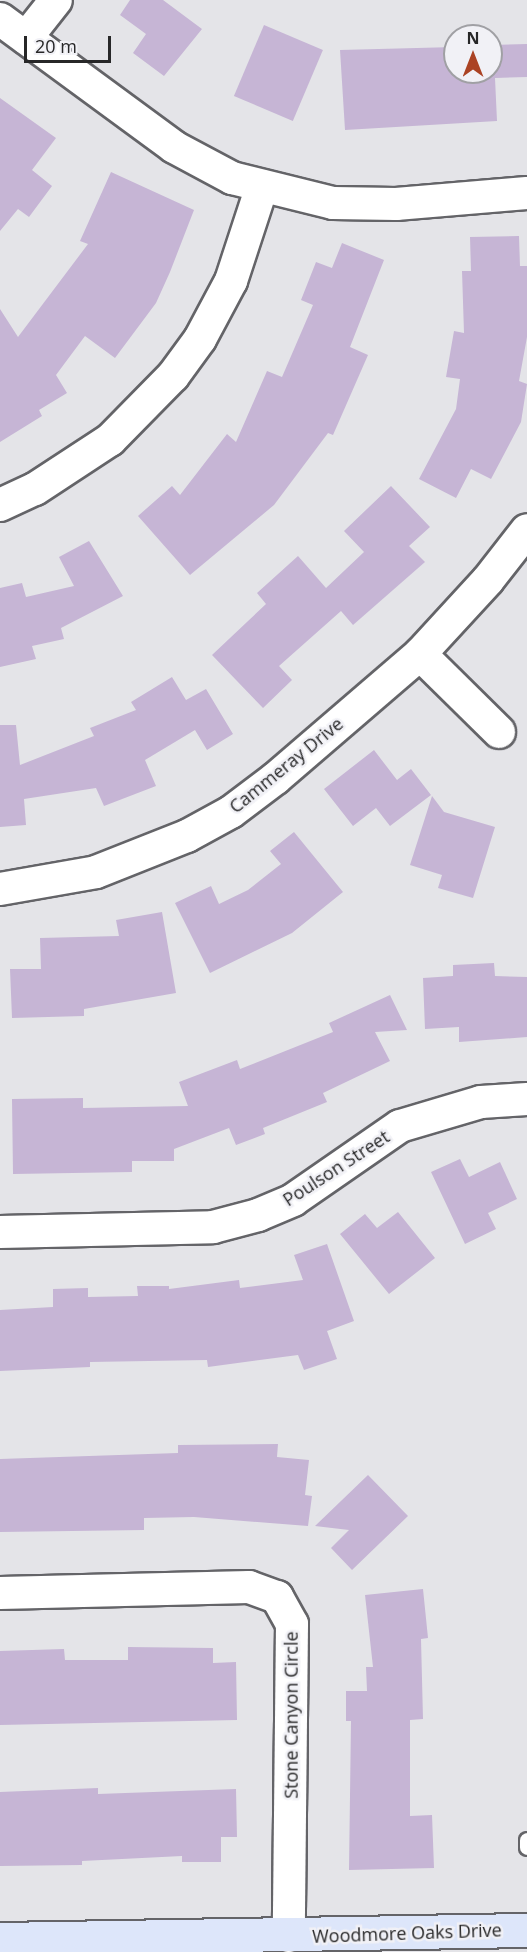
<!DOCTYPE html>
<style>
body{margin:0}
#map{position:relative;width:527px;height:1952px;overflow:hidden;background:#e4e4e8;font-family:"Open Sans",sans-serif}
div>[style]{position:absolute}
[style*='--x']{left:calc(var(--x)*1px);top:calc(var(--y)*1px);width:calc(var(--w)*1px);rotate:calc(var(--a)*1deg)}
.building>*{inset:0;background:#c6b5d5;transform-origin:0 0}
.roads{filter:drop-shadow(2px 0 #646468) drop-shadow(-2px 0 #646468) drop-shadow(0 2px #646468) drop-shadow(0 -2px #646468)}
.lane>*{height:15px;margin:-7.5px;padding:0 7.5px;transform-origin:7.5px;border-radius:7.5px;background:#fff}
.street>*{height:32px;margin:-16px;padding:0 16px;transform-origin:16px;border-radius:16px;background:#fff}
.secondary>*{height:33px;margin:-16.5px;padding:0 16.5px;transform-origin:16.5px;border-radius:16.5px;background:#dde6fa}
span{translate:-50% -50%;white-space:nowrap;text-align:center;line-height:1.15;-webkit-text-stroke:5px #f1f1f6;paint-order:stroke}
.street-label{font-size:18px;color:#272728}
.north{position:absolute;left:443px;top:24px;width:60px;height:60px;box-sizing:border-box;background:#f1f1f6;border:2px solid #a0a0a4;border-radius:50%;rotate:0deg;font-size:16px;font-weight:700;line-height:24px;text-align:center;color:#272728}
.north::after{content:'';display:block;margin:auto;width:21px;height:27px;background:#ab4324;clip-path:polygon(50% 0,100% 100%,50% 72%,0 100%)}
.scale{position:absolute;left:24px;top:36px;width:87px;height:27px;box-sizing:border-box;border:3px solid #272728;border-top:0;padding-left:8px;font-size:18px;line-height:21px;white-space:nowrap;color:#272728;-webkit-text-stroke:4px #f1f1f6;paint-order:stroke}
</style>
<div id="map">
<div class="building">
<div style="clip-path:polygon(130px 0,163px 0,202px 29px,164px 76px,133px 53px,146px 34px,120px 15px)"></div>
<div style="left:264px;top:25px;width:64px;height:77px;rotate:23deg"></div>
<div style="clip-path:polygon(527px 44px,527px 77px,495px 78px,497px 121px,345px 130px,340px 50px,455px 47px,455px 72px,491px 72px,491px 45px)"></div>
<div style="clip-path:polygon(0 98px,56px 138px,32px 170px,52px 186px,29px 217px,18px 209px,0 231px)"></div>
<div style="clip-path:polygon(111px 172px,194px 210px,170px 272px,156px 303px,115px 358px,85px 336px,56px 375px,67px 393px,39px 410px,42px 416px,0 442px,0 309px,18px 337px,88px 244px,80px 241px)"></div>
<div style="clip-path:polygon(519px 236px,520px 266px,527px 266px,527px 337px,519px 381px,527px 384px,521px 422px,491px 479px,471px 469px,456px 498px,419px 479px,456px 409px,460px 379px,446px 377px,454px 331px,464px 333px,462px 271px,471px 271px,470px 237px)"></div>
<div style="clip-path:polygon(342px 243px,384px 260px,350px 347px,368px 355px,333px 435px,328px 433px,274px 505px,190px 575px,138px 516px,172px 486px,180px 495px,227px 434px,236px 442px,267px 371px,282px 377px,313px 305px,301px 300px,316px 262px,332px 268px)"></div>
<div style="clip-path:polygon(391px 486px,430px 527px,409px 546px,425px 562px,353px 625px,341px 611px,279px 666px,292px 680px,263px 708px,212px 655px,266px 604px,257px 593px,298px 556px,326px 588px,364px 552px,344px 531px)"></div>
<div style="clip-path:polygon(89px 541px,123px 596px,61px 628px,64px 639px,32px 646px,36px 659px,0 667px,0 588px,22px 583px,26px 597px,74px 586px,59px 557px)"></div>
<div style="clip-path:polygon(172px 677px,186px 700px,206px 689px,233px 734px,207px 750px,195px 730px,145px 760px,156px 786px,104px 806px,96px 788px,24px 799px,26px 825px,0 827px,0 725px,16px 725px,20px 765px,94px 736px,90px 728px,136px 710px,131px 702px)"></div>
<div style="clip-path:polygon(374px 750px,397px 780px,411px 769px,431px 795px,390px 826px,376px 808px,353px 826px,324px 789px)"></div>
<div style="clip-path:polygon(432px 796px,444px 812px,495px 827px,473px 898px,438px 888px,442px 875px,410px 865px)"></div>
<div style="clip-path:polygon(294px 832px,343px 892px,292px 933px,210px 973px,175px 903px,211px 886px,219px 904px,248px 890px,281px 864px,270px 851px)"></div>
<div style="clip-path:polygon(162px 912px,176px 993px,84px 1009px,84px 1016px,12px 1018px,10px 969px,41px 969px,40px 938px,119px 936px,116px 920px)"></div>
<div style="clip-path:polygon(494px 963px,495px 976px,527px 977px,527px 1037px,459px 1042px,459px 1027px,425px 1029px,423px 978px,453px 976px,453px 965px)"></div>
<div style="clip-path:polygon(390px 995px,407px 1030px,375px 1032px,390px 1061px,323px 1093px,327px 1102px,263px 1128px,265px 1134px,236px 1145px,229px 1128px,174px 1149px,174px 1161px,132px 1161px,132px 1172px,13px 1174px,12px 1099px,83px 1098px,83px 1108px,188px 1106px,179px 1082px,237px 1060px,240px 1069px,333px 1032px,329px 1023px)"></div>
<div style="clip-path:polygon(460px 1159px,469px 1177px,500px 1162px,517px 1199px,488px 1213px,496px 1229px,465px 1244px,431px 1172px)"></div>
<div style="clip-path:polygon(398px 1212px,435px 1258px,389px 1294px,340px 1234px,365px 1214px,377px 1228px)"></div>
<div style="clip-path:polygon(327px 1244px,354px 1321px,327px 1331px,337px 1359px,304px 1370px,298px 1355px,208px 1367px,207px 1360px,90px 1362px,90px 1367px,0 1371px,0 1310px,53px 1307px,53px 1289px,88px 1288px,88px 1297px,138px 1296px,137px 1286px,169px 1286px,169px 1289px,239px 1280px,240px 1288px,303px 1280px,294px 1255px)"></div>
<div style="clip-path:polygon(278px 1444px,277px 1457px,309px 1460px,305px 1495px,312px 1496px,308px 1526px,194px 1517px,144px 1518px,144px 1530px,0 1532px,0 1459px,178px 1453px,178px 1445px)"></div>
<div style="clip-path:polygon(368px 1475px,408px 1516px,352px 1570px,331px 1548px,349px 1530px,315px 1526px)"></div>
<div style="clip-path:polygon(423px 1589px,428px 1638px,421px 1639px,423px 1719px,410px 1720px,410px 1816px,432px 1815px,434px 1868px,349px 1870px,351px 1721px,346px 1721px,346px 1691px,367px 1691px,366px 1667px,373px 1667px,365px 1595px)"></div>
<div style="clip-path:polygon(128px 1647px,213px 1648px,213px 1663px,236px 1662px,237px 1720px,0 1725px,0 1651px,64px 1649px,65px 1660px,128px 1660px)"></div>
<div style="clip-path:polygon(98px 1788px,98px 1794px,236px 1789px,237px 1837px,221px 1837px,221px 1862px,182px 1862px,182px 1856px,82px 1861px,82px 1865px,0 1866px,0 1792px)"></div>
</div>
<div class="roads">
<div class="lane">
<div style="--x:527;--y:1840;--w:7;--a:90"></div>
</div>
<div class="street">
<div style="--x:0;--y:19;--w:216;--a:36.3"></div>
<div style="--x:174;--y:147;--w:66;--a:28.1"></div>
<div style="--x:232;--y:178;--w:104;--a:13.9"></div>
<div style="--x:333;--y:203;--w:63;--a:0.9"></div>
<div style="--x:396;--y:204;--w:131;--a:-4.8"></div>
<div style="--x:26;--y:38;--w:48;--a:-51.7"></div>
<div style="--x:0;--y:505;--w:38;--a:-25"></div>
<div style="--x:35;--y:489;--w:90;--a:-33.2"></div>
<div style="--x:110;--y:440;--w:90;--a:-45.5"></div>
<div style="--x:173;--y:376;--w:46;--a:-53.9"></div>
<div style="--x:200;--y:339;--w:66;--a:-61.9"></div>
<div style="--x:231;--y:281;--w:100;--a:-71.9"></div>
<div style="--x:420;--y:654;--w:111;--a:44.6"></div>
<div style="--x:0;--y:889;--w:97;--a:-10"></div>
<div style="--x:96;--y:872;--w:98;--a:-21.6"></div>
<div style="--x:187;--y:836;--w:50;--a:-28.6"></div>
<div style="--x:231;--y:812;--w:56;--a:-37.1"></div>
<div style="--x:276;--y:778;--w:190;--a:-40.7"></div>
<div style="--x:420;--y:654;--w:100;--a:-47.4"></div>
<div style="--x:488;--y:580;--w:63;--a:-52"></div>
<div style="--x:0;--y:1232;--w:213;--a:-1.3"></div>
<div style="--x:213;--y:1227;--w:47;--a:-14.9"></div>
<div style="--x:258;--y:1215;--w:38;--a:-23"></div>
<div style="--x:293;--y:1200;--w:130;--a:-34.7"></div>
<div style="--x:400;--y:1126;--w:84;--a:-16.5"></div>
<div style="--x:481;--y:1102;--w:46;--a:-3.7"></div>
<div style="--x:0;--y:1593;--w:249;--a:-1.4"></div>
<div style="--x:249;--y:1587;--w:30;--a:20"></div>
<div style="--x:277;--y:1597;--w:31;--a:61"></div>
<div style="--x:292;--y:1624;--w:312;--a:90.6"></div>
</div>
<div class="secondary">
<div style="--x:0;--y:1939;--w:527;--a:-0.98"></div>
</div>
</div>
<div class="street-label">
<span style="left:286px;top:765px;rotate:-39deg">Cammeray Drive</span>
<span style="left:336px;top:1168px;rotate:-33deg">Poulson Street</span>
<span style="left:291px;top:1715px;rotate:-90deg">Stone Canyon Circle</span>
<span style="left:407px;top:1933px;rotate:-2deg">Woodmore Oaks Drive</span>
</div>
<div class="north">N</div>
<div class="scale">20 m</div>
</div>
